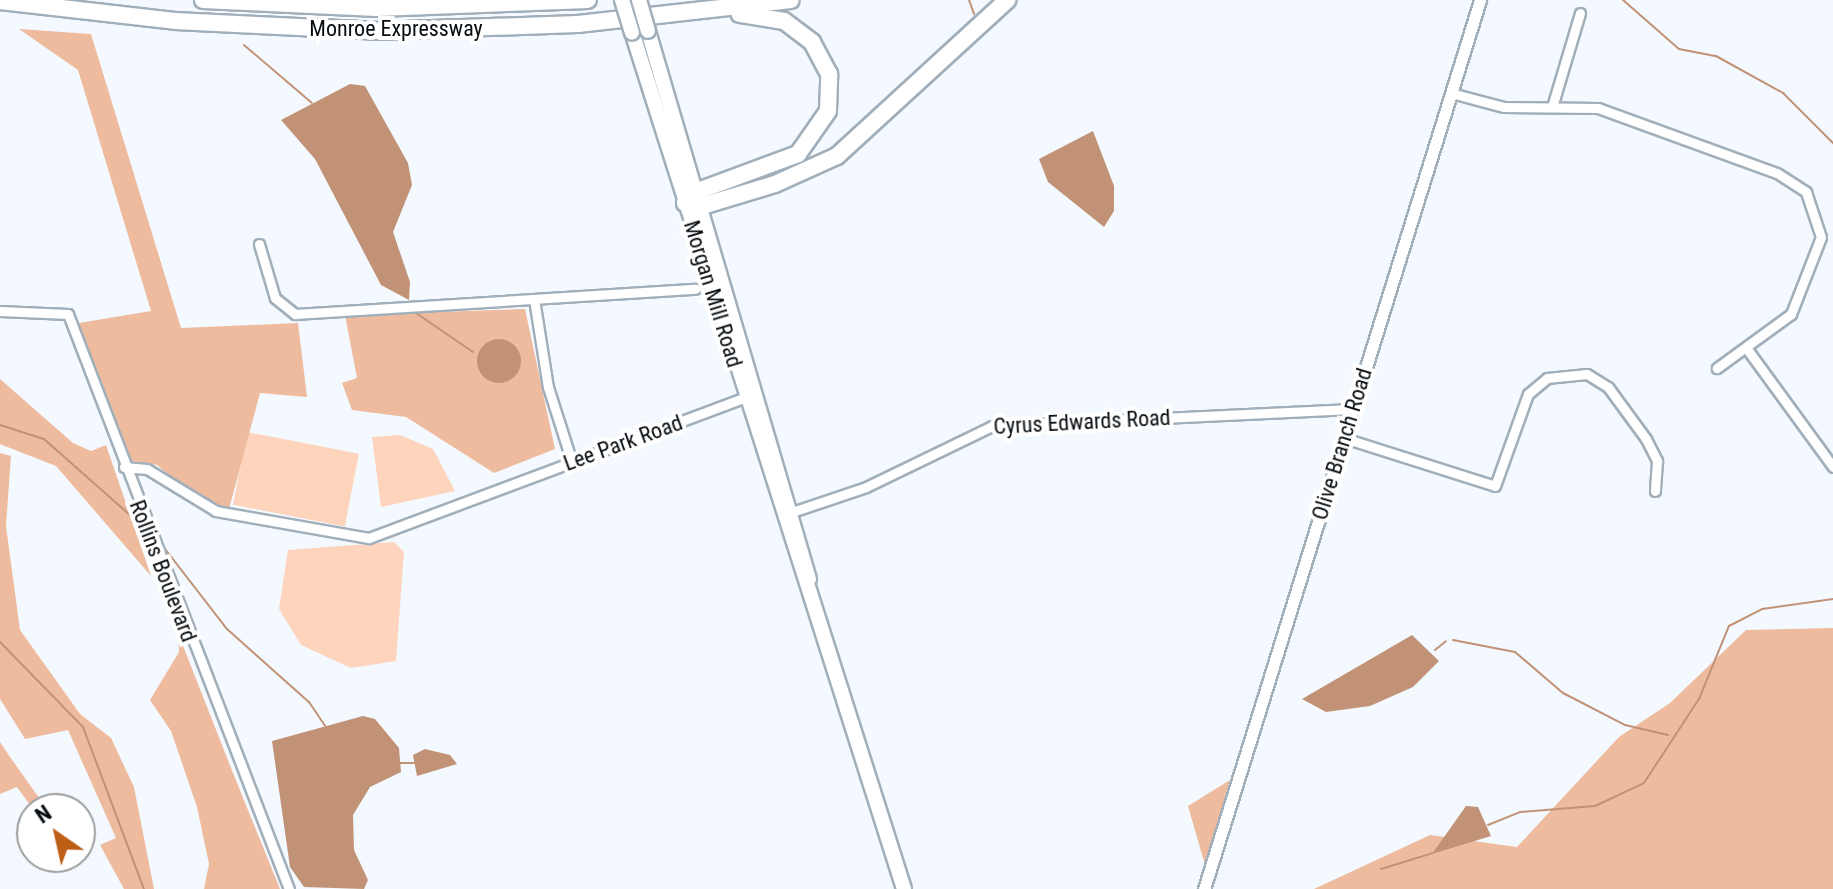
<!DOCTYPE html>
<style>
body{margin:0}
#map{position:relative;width:1833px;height:889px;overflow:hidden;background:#f3f9fe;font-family:"Roboto Condensed",sans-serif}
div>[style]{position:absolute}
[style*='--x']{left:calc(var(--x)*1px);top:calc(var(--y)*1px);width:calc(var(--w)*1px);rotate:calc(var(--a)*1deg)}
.green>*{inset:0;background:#ffd4bc;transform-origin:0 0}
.forest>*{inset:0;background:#eebb9f}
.water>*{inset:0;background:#c29276}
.round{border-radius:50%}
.stream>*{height:2px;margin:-1px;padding:0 1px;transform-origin:1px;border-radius:1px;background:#c29276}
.roads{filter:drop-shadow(2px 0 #a1afbb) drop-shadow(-2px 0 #a1afbb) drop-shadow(0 2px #a1afbb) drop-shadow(0 -2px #a1afbb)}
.minor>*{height:9px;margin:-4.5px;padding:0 4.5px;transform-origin:4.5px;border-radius:4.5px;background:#fff}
.tertiary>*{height:11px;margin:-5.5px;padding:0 5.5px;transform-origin:5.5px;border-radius:5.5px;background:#fff}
.primary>*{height:14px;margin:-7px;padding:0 7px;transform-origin:7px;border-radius:7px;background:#fff}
.motorway>*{height:16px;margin:-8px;padding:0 8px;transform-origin:8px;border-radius:8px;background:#fff}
.bridges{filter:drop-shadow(2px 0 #a1afbb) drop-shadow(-2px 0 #a1afbb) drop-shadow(0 2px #a1afbb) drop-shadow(0 -2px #a1afbb)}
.primary-bridge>*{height:14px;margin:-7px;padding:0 7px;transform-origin:7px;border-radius:7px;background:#fff}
span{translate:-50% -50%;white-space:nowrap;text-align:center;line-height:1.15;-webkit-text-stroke:8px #fff;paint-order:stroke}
.street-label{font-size:22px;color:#070c10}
.north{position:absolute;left:16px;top:793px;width:80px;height:80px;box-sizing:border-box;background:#fff;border:2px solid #9c9e9f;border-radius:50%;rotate:326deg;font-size:22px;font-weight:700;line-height:32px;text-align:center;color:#070c10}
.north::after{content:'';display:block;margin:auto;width:28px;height:36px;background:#bd5e16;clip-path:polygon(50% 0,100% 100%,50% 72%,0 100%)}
</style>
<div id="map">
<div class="green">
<div style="left:247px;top:432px;width:114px;height:74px;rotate:11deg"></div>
<div style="clip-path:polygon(400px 435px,433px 449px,455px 491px,381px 507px,372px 437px)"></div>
<div style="clip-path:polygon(394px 542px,404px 552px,396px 661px,351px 668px,301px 645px,279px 609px,288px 550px)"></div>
</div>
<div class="forest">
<div style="clip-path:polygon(19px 29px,91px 34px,181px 328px,298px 323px,307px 397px,260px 393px,229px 509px,196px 498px,157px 465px,127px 460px,79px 323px,151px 311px,78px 70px)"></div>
<div style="clip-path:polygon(525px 309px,555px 449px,494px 473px,406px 417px,352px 410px,342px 383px,357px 378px,345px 315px)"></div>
<div style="clip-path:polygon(0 379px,73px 443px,91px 451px,106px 445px,151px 576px,56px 466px,0 444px)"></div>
<div style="clip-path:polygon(0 453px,11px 456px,6px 526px,20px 630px,80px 714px,111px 738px,134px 787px,154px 889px,124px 889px,100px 845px,116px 838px,68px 730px,25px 739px,0 699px)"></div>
<div style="clip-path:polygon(1833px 628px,1833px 889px,1314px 889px,1430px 835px,1517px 847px,1619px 737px,1670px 703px,1746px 630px)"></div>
<div style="clip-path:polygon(178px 633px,233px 773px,280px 889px,204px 889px,209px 864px,197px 807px,171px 731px,150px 700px,179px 652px)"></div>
<div style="clip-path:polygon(0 742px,10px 757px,47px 809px,33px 809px,17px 787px,0 794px)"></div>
<div style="clip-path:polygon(1230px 780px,1205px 865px,1188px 806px)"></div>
</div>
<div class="water">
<div style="clip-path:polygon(350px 84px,365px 86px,408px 163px,412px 185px,393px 232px,410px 282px,409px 300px,381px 285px,315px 159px,281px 120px)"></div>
<div style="clip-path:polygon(1093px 131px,1114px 186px,1114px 211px,1104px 227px,1048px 182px,1039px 159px)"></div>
<div class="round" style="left:477px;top:339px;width:44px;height:44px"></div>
<div style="clip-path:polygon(1412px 635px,1439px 661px,1413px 687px,1370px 706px,1326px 712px,1302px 699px)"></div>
<div style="clip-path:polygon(363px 716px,375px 719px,399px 748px,401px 772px,370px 787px,353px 815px,354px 850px,368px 880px,364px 889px,304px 887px,290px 867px,272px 741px)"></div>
<div style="clip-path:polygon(425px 749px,450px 755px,457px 764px,417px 776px,413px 755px)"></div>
<div style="clip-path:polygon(1466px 806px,1478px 807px,1491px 836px,1432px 854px)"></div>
</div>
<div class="stream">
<div style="--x:969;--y:0;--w:15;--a:70"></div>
<div style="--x:1623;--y:0;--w:74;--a:41.2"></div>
<div style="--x:1679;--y:49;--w:38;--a:11"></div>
<div style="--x:1716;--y:56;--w:77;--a:28.9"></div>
<div style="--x:1783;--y:93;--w:71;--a:45"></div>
<div style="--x:244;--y:45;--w:89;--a:40.5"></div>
<div style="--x:416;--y:313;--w:69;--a:34.4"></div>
<div style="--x:0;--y:425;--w:46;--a:17.7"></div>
<div style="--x:44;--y:439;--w:115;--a:41.5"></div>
<div style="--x:162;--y:545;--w:106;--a:52.3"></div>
<div style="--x:227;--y:629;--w:110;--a:41.7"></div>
<div style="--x:309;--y:702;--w:29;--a:56"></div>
<div style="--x:1453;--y:640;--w:63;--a:11"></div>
<div style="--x:1515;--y:652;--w:63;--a:40.5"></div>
<div style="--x:1563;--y:693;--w:70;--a:27.3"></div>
<div style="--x:1625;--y:725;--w:44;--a:13.1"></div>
<div style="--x:0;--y:642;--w:119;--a:45.7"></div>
<div style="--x:83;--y:727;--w:173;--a:69.4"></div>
<div style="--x:1435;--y:650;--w:14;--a:-39"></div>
<div style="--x:398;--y:763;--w:17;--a:0"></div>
<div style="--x:1488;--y:825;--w:35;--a:-22"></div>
<div style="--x:1520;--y:812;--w:75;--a:-4.6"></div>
<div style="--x:1595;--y:806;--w:54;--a:-25.1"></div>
<div style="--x:1644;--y:783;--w:100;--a:-56.8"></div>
<div style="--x:1699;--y:699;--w:79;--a:-67.7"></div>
<div style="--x:1729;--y:626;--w:37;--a:-27"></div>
<div style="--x:1762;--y:609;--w:72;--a:-8"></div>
<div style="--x:1381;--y:869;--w:54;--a:-17.1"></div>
</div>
<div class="roads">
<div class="minor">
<div style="--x:1451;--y:93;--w:55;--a:14.8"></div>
<div style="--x:1504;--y:107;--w:94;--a:0.6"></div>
<div style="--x:1598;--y:108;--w:190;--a:20"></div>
<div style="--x:1777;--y:173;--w:35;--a:33"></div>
<div style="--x:1806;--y:192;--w:47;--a:71.6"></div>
<div style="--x:1821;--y:237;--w:83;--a:111.3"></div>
<div style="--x:1791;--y:314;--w:92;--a:143.9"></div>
<div style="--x:1552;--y:107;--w:98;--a:-73.4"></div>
<div style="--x:259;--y:244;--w:56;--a:73.5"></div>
<div style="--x:275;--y:298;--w:26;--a:39"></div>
<div style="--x:295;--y:314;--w:401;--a:-3.6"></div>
<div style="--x:534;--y:299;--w:89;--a:81"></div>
<div style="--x:548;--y:387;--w:79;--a:72.3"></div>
<div style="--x:0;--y:311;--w:68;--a:2.5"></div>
<div style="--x:68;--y:314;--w:616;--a:68.98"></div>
<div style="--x:1747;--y:349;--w:146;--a:53.9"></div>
<div style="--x:1344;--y:438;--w:158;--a:17.6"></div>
<div style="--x:1495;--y:486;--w:98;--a:-70.3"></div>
<div style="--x:1528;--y:394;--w:25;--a:-40"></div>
<div style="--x:1547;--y:378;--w:40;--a:-5.7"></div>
<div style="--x:1587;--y:374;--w:25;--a:32"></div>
<div style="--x:1608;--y:387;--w:64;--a:53.8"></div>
<div style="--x:1646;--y:439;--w:25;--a:63"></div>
<div style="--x:1657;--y:461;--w:30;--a:94"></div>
<div style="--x:124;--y:467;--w:23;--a:5"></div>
<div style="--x:147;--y:469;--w:81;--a:31.3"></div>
<div style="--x:216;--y:511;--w:155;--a:10"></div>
<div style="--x:369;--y:538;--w:403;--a:-20.5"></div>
<div style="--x:786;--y:514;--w:84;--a:-18.6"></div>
<div style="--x:866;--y:487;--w:140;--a:-25.8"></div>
<div style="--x:992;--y:426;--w:361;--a:-2.7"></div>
</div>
<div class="tertiary">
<div style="--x:1204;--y:889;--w:931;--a:-72.75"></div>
</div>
<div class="primary">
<div style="--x:648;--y:31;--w:571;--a:73.63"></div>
<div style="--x:632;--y:32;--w:899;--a:72.39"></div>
</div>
<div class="motorway">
<div style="--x:203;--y:0;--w:174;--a:2.6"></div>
<div style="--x:377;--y:8;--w:211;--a:-2.2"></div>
<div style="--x:0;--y:1;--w:176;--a:6.5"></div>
<div style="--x:175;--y:21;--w:201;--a:2.8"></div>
<div style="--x:376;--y:31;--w:202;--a:-2"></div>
<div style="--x:578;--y:24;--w:214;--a:-6.4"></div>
<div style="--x:685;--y:203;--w:18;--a:-43"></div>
<div style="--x:698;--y:191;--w:107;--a:-20.3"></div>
<div style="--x:798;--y:154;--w:52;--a:-55.1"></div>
<div style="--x:828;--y:111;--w:37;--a:-88"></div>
<div style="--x:829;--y:74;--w:36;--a:-118"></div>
<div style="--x:812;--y:42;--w:35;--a:-143"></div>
<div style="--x:784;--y:21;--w:45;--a:-171"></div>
<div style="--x:685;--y:203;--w:17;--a:10"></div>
<div style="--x:702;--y:206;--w:76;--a:-16.8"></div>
<div style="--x:775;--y:184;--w:68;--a:-24.3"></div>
<div style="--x:837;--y:156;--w:231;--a:-42.5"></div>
</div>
</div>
<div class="bridges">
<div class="primary-bridge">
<div style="--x:622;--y:0;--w:34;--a:73"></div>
<div style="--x:639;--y:0;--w:32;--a:74"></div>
</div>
</div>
<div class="street-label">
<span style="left:396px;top:29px">Monroe Expressway</span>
<span style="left:713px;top:294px;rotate:73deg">Morgan Mill Road</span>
<span style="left:1082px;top:422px;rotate:-3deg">Cyrus Edwards Road</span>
<span style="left:623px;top:443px;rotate:-20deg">Lee Park Road</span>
<span style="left:1342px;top:444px;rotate:-73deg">Olive Branch Road</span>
<span style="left:163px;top:571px;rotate:69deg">Rollins Boulevard</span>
</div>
<div class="north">N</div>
</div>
